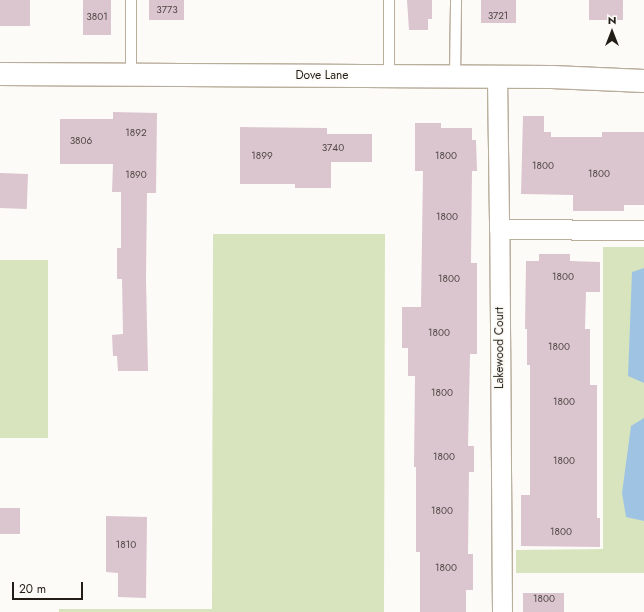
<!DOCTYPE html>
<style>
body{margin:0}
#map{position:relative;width:644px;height:612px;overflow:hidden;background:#fdfbf7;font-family:Jost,sans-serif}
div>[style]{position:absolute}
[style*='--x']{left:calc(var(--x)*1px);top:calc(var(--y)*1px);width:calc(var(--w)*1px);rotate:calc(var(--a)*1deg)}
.green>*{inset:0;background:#d8e4bd;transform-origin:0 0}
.water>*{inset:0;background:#9fc4e3}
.building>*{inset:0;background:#dbc5cf;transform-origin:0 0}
.roads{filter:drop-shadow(1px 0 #b9ad9c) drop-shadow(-1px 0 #b9ad9c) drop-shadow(0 1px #b9ad9c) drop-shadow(0 -1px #b9ad9c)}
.service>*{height:10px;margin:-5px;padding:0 5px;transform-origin:5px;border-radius:5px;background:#fff}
.minor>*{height:19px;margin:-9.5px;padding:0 9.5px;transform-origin:9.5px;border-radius:9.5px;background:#fff}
.tertiary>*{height:22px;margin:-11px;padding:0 11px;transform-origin:11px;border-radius:11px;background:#fff}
span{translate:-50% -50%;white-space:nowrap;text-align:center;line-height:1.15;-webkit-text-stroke:3.5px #fdfbf7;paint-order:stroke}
.number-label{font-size:10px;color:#504845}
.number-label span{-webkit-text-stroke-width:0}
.street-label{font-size:12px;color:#221e17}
.north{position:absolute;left:592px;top:12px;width:40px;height:40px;-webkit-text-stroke:3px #fdfbf7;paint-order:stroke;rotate:0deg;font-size:11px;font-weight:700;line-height:16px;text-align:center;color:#221e17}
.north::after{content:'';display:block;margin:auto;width:14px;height:18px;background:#221e17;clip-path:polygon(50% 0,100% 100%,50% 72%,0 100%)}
.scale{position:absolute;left:12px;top:582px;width:71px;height:18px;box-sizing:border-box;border:2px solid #221e17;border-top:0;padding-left:5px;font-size:12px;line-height:14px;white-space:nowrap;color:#221e17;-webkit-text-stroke:3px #fdfbf7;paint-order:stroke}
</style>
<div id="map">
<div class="green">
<div style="clip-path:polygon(213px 234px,385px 234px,384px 612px,59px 612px,59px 609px,212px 609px)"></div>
<div style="clip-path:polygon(603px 247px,644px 247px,644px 573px,516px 573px,516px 550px,603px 549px)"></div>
<div style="left:0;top:260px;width:48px;height:178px"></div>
</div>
<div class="water">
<div style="clip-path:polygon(644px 268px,644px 383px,628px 376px,632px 272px)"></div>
<div style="clip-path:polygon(644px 418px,644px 521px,626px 517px,622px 493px,631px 426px)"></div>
</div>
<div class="building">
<div style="left:0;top:0;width:30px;height:26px"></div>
<div style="left:83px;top:0;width:28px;height:35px"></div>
<div style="left:149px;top:0;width:35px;height:20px"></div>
<div style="clip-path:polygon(407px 0,432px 0,432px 19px,428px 19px,428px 30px,409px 30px)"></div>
<div style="left:481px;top:0;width:35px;height:23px"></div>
<div style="left:589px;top:0;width:34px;height:20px"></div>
<div style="clip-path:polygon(113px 112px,157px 113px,156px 193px,147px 193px,146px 279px,148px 371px,118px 371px,117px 356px,113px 356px,112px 335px,123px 334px,122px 279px,117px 279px,117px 248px,121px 248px,121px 192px,112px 192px,113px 164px,60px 164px,60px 119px,113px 119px)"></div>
<div style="clip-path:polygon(523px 116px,544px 116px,544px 132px,551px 132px,551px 137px,602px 137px,602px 132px,644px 132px,644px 205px,624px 205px,624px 211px,573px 211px,573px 195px,521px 194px)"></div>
<div style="clip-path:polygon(415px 123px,441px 123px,441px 128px,472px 128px,472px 140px,476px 140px,477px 171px,472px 171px,471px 263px,477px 263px,477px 354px,470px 354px,468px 446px,474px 446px,474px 472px,469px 472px,468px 554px,473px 554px,473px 590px,466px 590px,466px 612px,420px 612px,420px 552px,416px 552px,416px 467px,414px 467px,415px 376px,408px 376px,408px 348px,402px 348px,402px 307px,421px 307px,423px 171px,415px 171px)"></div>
<div style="clip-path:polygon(240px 127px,327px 128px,327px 134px,372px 134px,372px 162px,331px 162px,331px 188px,295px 188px,295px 184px,240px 184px)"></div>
<div style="left:0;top:173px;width:28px;height:35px;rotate:2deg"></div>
<div style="clip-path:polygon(539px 254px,570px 254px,570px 261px,600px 262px,600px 292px,586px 292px,585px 329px,590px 329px,590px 385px,597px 385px,597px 518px,600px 518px,600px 547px,521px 546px,521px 495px,530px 495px,530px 365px,527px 365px,527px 329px,525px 329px,526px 261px,539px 261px)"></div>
<div style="left:0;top:508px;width:20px;height:26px"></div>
<div style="clip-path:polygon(106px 516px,147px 517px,146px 598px,118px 597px,118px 573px,106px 572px)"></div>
<div style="left:523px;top:593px;width:41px;height:19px"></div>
</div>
<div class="roads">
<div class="service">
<div style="--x:131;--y:75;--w:75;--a:-90"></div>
<div style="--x:389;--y:76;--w:76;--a:-90"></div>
<div style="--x:455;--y:76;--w:76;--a:-89.2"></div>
</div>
<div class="minor">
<div style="--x:497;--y:77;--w:152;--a:89.2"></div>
<div style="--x:502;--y:612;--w:383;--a:-90.4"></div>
<div style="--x:499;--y:229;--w:145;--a:0.4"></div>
</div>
<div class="tertiary">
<div style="--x:0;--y:74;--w:552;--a:0.31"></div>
<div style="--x:552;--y:77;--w:92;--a:2.5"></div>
</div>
</div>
<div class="number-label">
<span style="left:167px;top:10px">3773</span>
<span style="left:498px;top:16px">3721</span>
<span style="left:97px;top:17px">3801</span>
<span style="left:136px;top:133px">1892</span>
<span style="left:81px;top:141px">3806</span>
<span style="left:333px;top:148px">3740</span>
<span style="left:262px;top:156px">1899</span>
<span style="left:446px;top:156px">1800</span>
<span style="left:543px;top:166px">1800</span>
<span style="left:599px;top:174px">1800</span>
<span style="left:136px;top:175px">1890</span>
<span style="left:447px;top:217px">1800</span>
<span style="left:563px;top:277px">1800</span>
<span style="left:449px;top:279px">1800</span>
<span style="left:439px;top:333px">1800</span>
<span style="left:559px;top:347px">1800</span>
<span style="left:442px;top:393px">1800</span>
<span style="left:564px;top:402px">1800</span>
<span style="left:444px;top:457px">1800</span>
<span style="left:564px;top:461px">1800</span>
<span style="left:442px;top:511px">1800</span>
<span style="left:561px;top:532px">1800</span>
<span style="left:126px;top:545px">1810</span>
<span style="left:446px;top:568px">1800</span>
<span style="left:544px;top:599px">1800</span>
</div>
<div class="street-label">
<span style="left:322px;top:76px">Dove Lane</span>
<span style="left:500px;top:348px;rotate:-90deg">Lakewood Court</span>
</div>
<div class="north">N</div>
<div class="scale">20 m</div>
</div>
